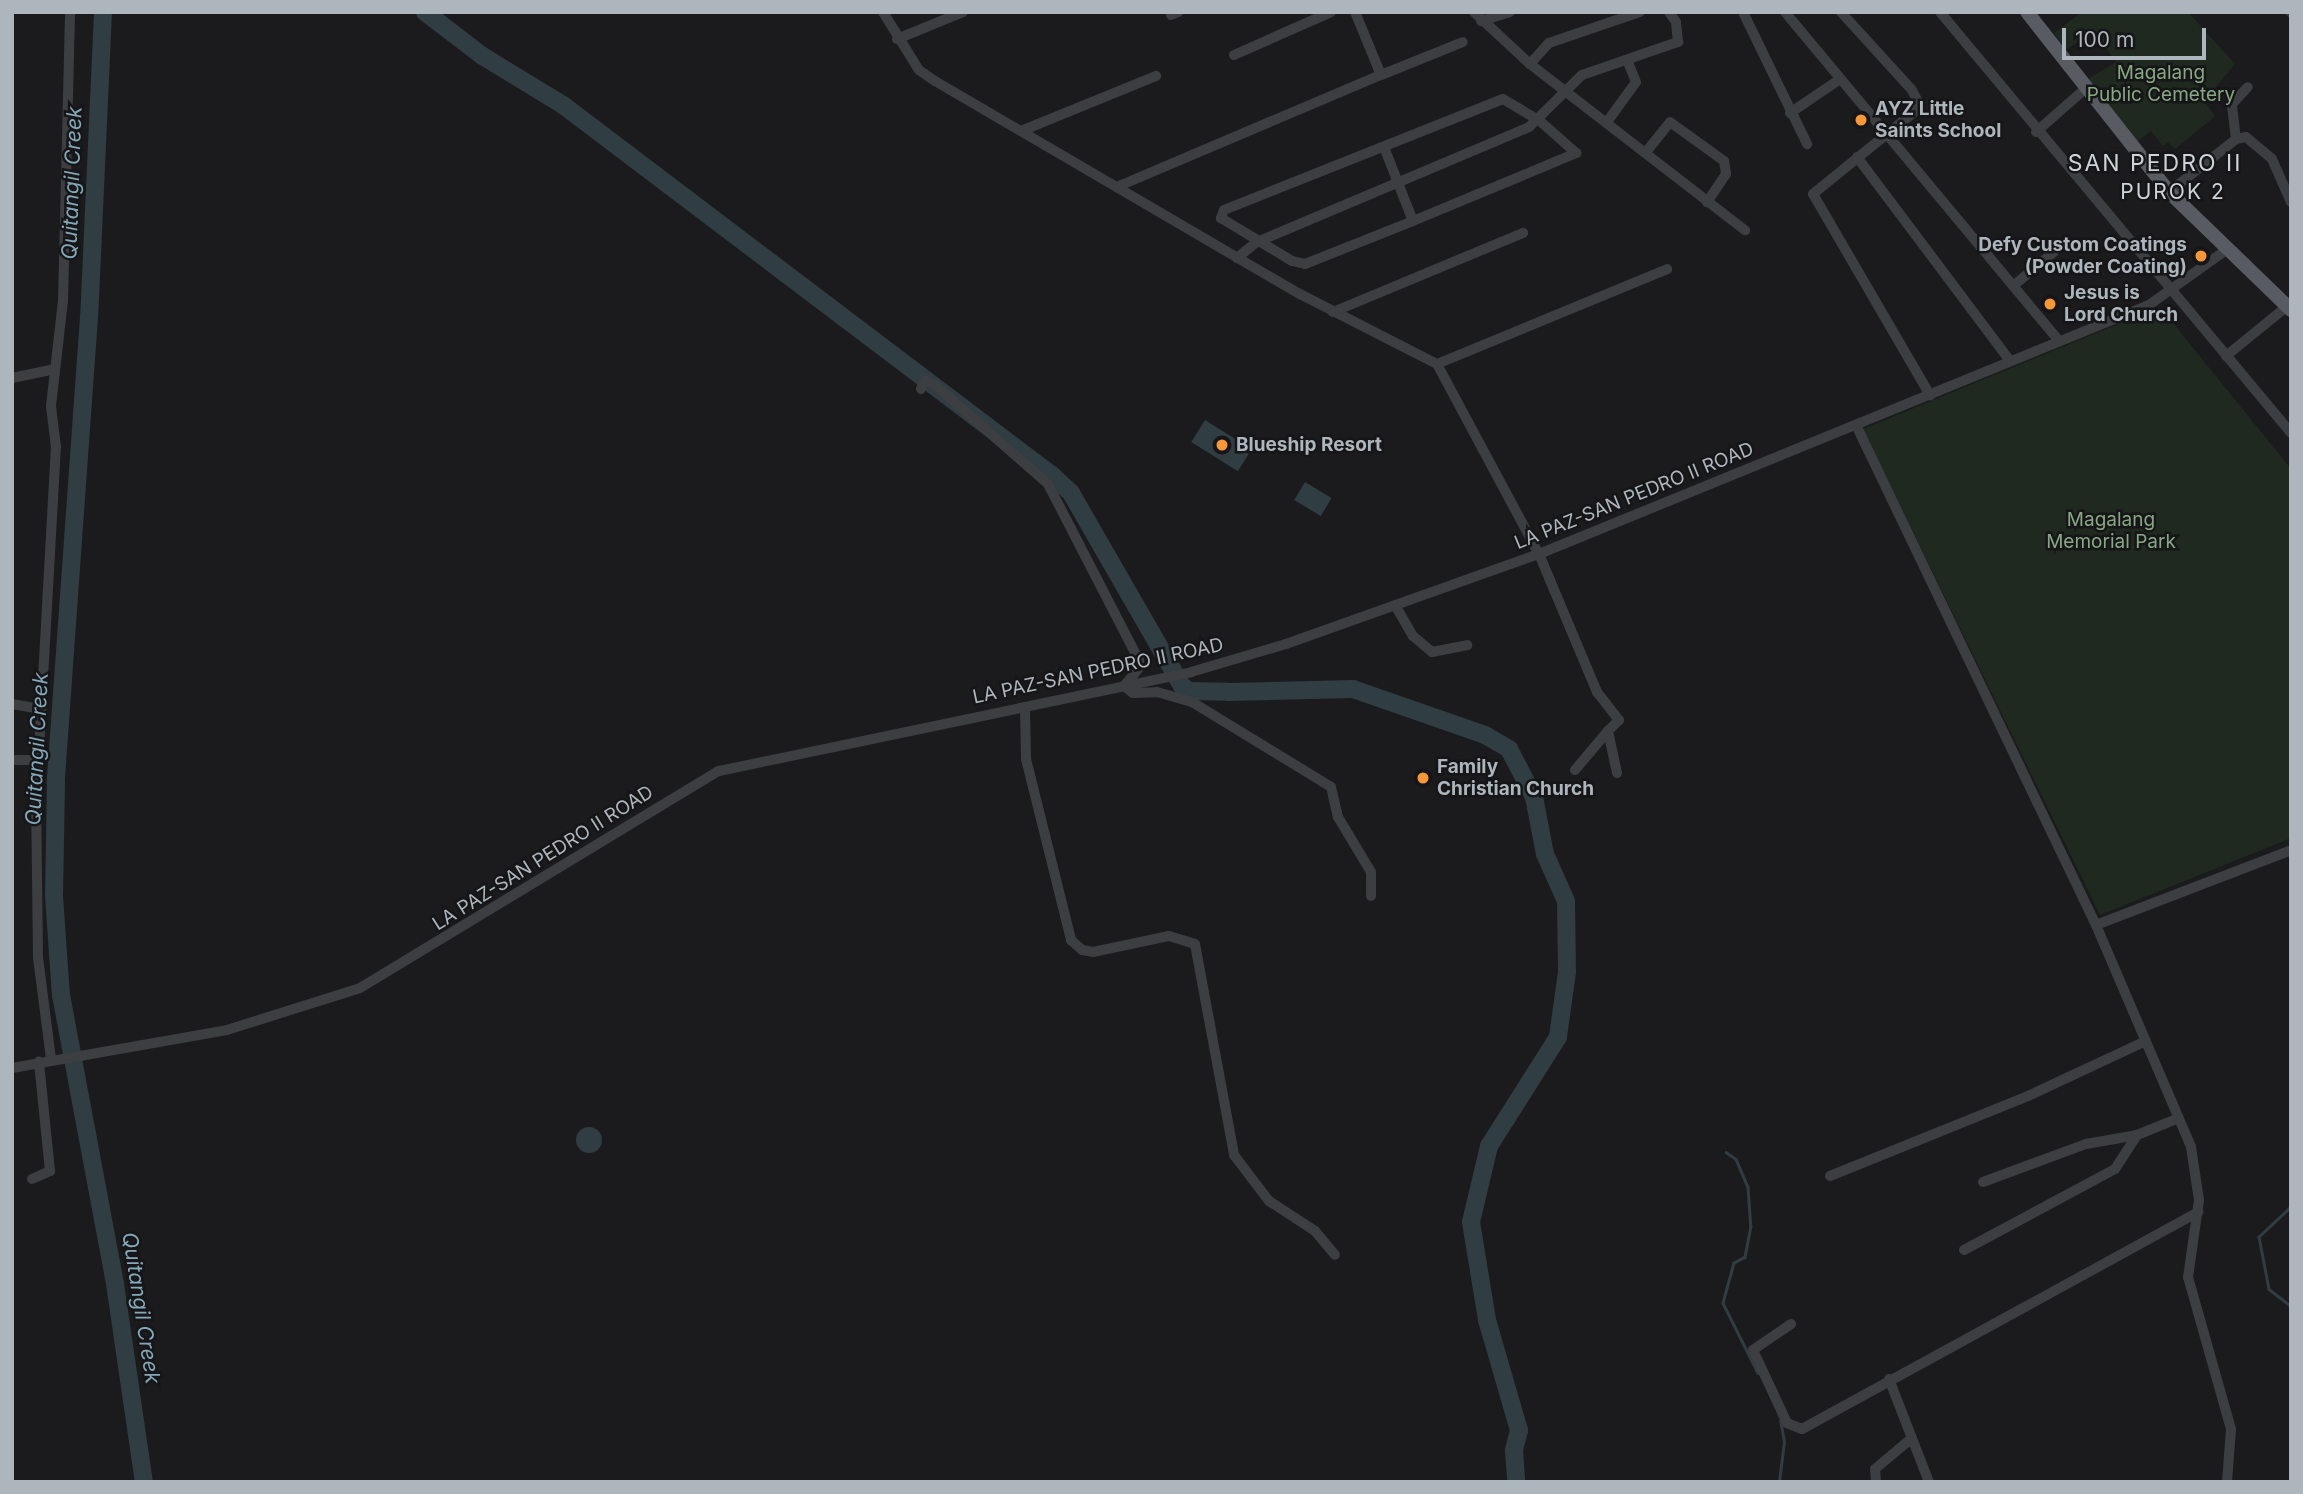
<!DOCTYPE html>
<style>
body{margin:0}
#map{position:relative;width:2303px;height:1494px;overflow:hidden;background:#1b1b1d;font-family:Inter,sans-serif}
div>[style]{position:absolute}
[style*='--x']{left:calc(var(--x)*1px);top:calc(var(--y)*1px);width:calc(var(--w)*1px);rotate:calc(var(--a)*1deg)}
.green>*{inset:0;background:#202920}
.water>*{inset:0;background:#303d42;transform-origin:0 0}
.round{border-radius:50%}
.stream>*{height:2.5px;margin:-1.25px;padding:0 1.25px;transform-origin:1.25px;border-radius:1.25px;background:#303d42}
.river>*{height:18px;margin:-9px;padding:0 9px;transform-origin:9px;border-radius:9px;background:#303d42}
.minor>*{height:10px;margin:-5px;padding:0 5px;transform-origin:5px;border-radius:5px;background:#3c3e42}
.major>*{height:14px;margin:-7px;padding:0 7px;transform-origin:7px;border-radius:7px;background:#585b61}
.dots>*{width:19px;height:19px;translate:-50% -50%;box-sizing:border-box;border:4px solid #161618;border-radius:50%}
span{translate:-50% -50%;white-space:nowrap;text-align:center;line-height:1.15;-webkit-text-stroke:5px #161618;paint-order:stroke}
.park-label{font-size:19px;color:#88a884}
.poi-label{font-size:19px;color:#adb5bd;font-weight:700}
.left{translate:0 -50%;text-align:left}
.right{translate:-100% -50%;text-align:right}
.street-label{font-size:19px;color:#adb5bd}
.water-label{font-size:21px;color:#84a8b8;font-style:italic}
.neighbourhood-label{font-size:21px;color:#ced3d9;letter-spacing:2px}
.quarter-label{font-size:23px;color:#ced3d9;letter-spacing:2px}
.frame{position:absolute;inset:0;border:14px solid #adb5bd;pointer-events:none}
.scale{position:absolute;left:2062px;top:28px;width:144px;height:32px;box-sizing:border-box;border:4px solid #adb5bd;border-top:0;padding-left:9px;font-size:21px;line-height:24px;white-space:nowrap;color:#adb5bd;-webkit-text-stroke:5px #161618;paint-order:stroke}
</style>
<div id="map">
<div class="green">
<div style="clip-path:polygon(2082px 12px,2188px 12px,2235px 64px,2204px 101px,2215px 116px,2175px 149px,2168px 142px,2163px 146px,2151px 131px,2138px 141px,2088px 79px,2116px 62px,2093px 31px,2066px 50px,2054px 33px)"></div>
<div style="clip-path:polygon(2160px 307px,2291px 469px,2291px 838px,2100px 915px,1863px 429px)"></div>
</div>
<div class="water">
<div style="left:1205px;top:420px;width:55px;height:26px;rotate:32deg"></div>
<div style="left:1305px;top:482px;width:31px;height:21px;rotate:31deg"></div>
<div class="round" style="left:576px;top:1127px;width:26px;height:26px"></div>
</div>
<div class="stream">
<div style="--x:2286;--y:12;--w:7;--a:45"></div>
<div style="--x:1726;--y:1152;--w:12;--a:35"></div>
<div style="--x:1736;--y:1159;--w:30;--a:67"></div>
<div style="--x:1748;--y:1187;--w:39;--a:86"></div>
<div style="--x:1751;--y:1226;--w:32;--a:101"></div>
<div style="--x:1745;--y:1257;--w:13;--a:151"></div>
<div style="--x:1734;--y:1263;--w:41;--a:105.4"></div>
<div style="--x:1723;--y:1303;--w:78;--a:63.4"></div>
<div style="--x:2291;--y:1207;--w:44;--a:136.8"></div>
<div style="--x:2259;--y:1237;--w:53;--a:79.1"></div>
<div style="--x:2269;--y:1289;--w:28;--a:38"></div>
<div style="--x:1779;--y:1482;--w:40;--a:-82.9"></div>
<div style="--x:1784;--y:1442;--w:22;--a:-100"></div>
</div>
<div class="river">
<div style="--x:103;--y:12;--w:305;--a:92.6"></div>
<div style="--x:89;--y:317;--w:467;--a:94.1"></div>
<div style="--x:56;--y:783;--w:113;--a:91"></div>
<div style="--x:54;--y:896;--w:99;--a:86"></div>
<div style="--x:61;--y:995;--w:294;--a:79.4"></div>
<div style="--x:115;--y:1284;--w:200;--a:81.7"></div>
<div style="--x:425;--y:12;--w:71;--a:37.5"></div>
<div style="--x:481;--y:55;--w:96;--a:31.4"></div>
<div style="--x:563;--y:105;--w:615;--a:37.13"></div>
<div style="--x:1053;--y:476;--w:25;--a:43"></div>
<div style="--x:1071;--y:493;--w:223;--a:60.1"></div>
<div style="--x:1182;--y:686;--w:9;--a:36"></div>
<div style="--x:1189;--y:691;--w:39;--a:1"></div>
<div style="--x:1228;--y:692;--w:125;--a:-1.4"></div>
<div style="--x:1353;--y:689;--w:140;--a:19.2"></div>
<div style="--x:1485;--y:735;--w:28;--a:30"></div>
<div style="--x:1509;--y:749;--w:54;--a:62.5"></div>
<div style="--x:1534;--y:797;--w:58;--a:79.1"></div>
<div style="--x:1545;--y:854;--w:51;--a:65.9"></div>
<div style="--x:1566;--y:901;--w:71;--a:89.2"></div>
<div style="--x:1567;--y:972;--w:66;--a:97.9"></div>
<div style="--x:1558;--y:1037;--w:129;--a:122.3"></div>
<div style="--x:1489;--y:1146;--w:78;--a:103.3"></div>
<div style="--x:1471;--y:1222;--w:99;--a:80.7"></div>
<div style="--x:1487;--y:1320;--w:115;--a:73.8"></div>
<div style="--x:1519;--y:1430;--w:21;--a:104"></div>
<div style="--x:1514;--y:1450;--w:32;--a:86"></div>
</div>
<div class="minor">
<div style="--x:883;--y:12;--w:68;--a:58.2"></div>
<div style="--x:919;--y:70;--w:19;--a:35"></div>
<div style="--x:935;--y:81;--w:423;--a:30.3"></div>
<div style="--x:1300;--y:294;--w:154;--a:27.1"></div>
<div style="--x:1437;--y:364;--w:216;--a:61.8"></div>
<div style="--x:1539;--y:554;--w:150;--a:67.2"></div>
<div style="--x:1597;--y:692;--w:36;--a:52"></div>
<div style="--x:1619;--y:720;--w:16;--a:135"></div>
<div style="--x:1608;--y:731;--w:43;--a:77.9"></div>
<div style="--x:1474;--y:12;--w:76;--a:42.9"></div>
<div style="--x:1530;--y:64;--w:272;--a:37.7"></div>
<div style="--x:1743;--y:12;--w:147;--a:64.1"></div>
<div style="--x:1785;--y:12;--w:428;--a:50.2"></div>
<div style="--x:1841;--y:12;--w:105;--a:47.7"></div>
<div style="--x:1912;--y:90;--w:13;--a:63"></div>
<div style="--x:1918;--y:102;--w:11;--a:112"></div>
<div style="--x:1914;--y:112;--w:130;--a:140.9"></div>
<div style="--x:1813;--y:194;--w:233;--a:59.8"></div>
<div style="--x:1940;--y:12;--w:548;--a:50.18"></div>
<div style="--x:1171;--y:15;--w:8;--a:-23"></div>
<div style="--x:1481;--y:21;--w:30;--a:-17"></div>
<div style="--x:897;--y:39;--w:71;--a:-22.2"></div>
<div style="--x:1234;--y:55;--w:106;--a:-23.9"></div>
<div style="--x:1530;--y:64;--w:28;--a:-48"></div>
<div style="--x:1549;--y:43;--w:96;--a:-18.8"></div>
<div style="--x:1381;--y:75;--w:88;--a:-21.9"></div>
<div style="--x:1790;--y:113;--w:60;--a:-34.2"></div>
<div style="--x:1607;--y:122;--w:49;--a:-54.1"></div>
<div style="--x:1636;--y:82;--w:24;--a:-112"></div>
<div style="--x:1021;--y:131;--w:146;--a:-22.2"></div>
<div style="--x:2036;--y:132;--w:67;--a:-41.3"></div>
<div style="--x:2236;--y:139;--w:35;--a:-97"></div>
<div style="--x:2232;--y:104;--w:23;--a:-47"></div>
<div style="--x:1384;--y:147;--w:79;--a:68.6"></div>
<div style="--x:1413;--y:221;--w:177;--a:-22.6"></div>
<div style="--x:1576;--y:153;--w:48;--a:-138.4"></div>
<div style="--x:1540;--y:121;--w:43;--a:-149.3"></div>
<div style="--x:1503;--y:99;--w:300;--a:158.3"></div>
<div style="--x:1224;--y:210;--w:9;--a:111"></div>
<div style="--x:1221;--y:218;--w:83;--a:31.2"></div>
<div style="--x:1292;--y:261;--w:13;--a:13"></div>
<div style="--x:1305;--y:264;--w:116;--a:-21.7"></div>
<div style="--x:1646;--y:152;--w:38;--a:-51"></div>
<div style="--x:1670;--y:122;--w:67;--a:35.8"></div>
<div style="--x:1724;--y:161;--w:13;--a:81"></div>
<div style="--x:1726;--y:174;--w:34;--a:124"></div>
<div style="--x:1857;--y:157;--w:255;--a:53.1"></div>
<div style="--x:1119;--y:186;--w:285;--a:-23"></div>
<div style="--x:1381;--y:75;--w:68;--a:-112.4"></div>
<div style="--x:2169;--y:192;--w:85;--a:-38.3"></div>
<div style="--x:2236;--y:139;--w:10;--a:-11"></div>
<div style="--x:2246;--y:137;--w:34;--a:40"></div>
<div style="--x:2272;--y:159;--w:47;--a:66.2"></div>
<div style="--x:1237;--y:258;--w:26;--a:-39"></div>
<div style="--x:1257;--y:242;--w:295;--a:-22.9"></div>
<div style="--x:1529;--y:127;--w:74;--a:-44.5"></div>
<div style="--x:1582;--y:75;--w:102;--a:-19"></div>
<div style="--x:1678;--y:42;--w:20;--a:-96"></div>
<div style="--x:1676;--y:22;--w:12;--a:-125"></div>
<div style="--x:2013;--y:286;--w:53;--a:-39.7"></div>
<div style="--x:1333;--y:312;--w:206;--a:-22.6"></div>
<div style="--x:2226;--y:356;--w:77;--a:-39.2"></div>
<div style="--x:1437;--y:364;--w:249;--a:-22.4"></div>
<div style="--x:12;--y:378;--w:44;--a:-11.8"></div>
<div style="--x:921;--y:389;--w:10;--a:-66"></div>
<div style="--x:925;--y:380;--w:11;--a:27"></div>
<div style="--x:935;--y:385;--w:150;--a:41.2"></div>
<div style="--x:1048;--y:484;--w:198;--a:62.7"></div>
<div style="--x:1139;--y:660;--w:9;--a:96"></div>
<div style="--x:1138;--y:669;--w:22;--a:129"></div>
<div style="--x:1124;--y:686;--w:11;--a:38"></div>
<div style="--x:1133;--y:693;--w:24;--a:-2"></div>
<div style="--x:1157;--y:692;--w:36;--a:16"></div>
<div style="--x:1192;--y:702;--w:163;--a:31.4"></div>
<div style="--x:1331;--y:787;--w:31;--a:77"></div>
<div style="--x:1338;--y:817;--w:64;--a:59"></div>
<div style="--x:1371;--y:872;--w:24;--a:90"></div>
<div style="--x:1856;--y:425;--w:555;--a:64.36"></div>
<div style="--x:2096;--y:925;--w:241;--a:66.8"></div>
<div style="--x:2191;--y:1147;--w:54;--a:81.4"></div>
<div style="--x:2199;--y:1200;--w:78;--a:98.1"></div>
<div style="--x:2188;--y:1277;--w:158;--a:74.2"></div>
<div style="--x:2231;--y:1429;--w:53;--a:94.3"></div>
<div style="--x:1395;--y:605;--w:36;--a:60"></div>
<div style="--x:1413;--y:636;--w:25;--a:40"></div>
<div style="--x:1432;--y:652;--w:36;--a:-11"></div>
<div style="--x:12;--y:704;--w:27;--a:10"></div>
<div style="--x:1025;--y:707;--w:52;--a:88.9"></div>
<div style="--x:1026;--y:759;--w:187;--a:76"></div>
<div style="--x:1071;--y:940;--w:15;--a:42"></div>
<div style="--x:1082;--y:950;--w:11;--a:10"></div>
<div style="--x:1093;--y:952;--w:78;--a:-11.9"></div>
<div style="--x:1169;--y:936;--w:27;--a:17"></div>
<div style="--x:1195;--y:944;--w:215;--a:79.5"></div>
<div style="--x:1234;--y:1155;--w:58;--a:52.7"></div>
<div style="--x:1269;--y:1201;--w:55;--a:33.1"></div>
<div style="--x:1315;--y:1231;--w:31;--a:50"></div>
<div style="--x:12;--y:760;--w:26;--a:0"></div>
<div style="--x:1575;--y:770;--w:51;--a:-49.8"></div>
<div style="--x:2096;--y:925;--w:209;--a:-21"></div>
<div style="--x:51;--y:1059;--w:103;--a:-97.3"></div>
<div style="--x:38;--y:957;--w:154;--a:-90.7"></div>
<div style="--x:36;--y:803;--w:357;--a:-86.8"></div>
<div style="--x:56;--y:447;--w:41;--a:-97"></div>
<div style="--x:51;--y:406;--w:106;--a:-83.5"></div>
<div style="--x:63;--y:301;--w:289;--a:-88.6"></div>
<div style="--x:12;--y:1068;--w:218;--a:-10"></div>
<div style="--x:227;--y:1030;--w:139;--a:-17.5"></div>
<div style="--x:360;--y:988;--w:419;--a:-31.2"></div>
<div style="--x:719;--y:771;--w:482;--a:-11.8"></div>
<div style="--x:1191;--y:672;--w:99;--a:-16.4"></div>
<div style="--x:1286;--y:644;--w:269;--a:-19.6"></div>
<div style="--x:1539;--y:554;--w:659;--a:-22.21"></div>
<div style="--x:2149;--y:305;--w:95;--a:-35.5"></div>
<div style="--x:1830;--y:1176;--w:214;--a:-22"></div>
<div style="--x:2028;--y:1096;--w:130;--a:-25"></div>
<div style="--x:32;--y:1179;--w:20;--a:-24"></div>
<div style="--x:50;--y:1171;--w:110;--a:-95.8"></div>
<div style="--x:1983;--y:1182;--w:110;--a:-20.3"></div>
<div style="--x:2086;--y:1144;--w:52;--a:-10"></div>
<div style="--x:2137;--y:1135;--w:45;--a:-22"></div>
<div style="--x:1964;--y:1250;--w:171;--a:-28.2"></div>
<div style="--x:2115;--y:1169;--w:40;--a:-57.1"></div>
<div style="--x:1791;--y:1324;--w:46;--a:145.6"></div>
<div style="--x:1753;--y:1350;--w:81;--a:65"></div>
<div style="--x:1787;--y:1423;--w:16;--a:22"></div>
<div style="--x:1802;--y:1429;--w:452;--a:-28.7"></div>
<div style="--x:1889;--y:1379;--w:110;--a:68.8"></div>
<div style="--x:1876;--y:1482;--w:13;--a:-94"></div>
<div style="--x:1875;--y:1469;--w:48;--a:-40"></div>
</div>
<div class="major">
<div style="--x:2027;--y:12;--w:229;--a:51.7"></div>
<div style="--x:2169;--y:192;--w:170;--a:44"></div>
</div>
<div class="dots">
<div style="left:1861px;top:120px;background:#f6973a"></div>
<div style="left:2201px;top:256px;background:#f6973a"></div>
<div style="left:2050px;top:304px;background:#f6973a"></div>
<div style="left:1222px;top:445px;background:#f6973a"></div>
<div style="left:1423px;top:778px;background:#f6973a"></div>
</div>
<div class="park-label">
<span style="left:2161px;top:84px">Magalang<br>Public Cemetery</span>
<span style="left:2111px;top:531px">Magalang<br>Memorial Park</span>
</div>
<div class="poi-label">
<span class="left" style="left:1875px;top:120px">AYZ Little<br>Saints School</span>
<span class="right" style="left:2187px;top:256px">Defy Custom Coatings<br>(Powder Coating)</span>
<span class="left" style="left:2064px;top:304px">Jesus is<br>Lord Church</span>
<span class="left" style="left:1236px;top:445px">Blueship Resort</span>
<span class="left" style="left:1437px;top:778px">Family<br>Christian Church</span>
</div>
<div class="street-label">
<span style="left:1634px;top:496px;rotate:-22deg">LA PAZ-SAN PEDRO II ROAD</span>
<span style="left:1098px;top:671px;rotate:-12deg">LA PAZ-SAN PEDRO II ROAD</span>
<span style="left:543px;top:858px;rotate:-32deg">LA PAZ-SAN PEDRO II ROAD</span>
</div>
<div class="water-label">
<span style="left:72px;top:183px;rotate:-88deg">Quitangil Creek</span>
<span style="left:37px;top:749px;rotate:-87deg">Quitangil Creek</span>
<span style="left:141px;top:1308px;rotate:81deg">Quitangil Creek</span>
</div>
<div class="neighbourhood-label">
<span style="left:2173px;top:192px">PUROK 2</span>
</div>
<div class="quarter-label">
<span style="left:2155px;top:163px">SAN PEDRO II</span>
</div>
<div class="frame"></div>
<div class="scale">100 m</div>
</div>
